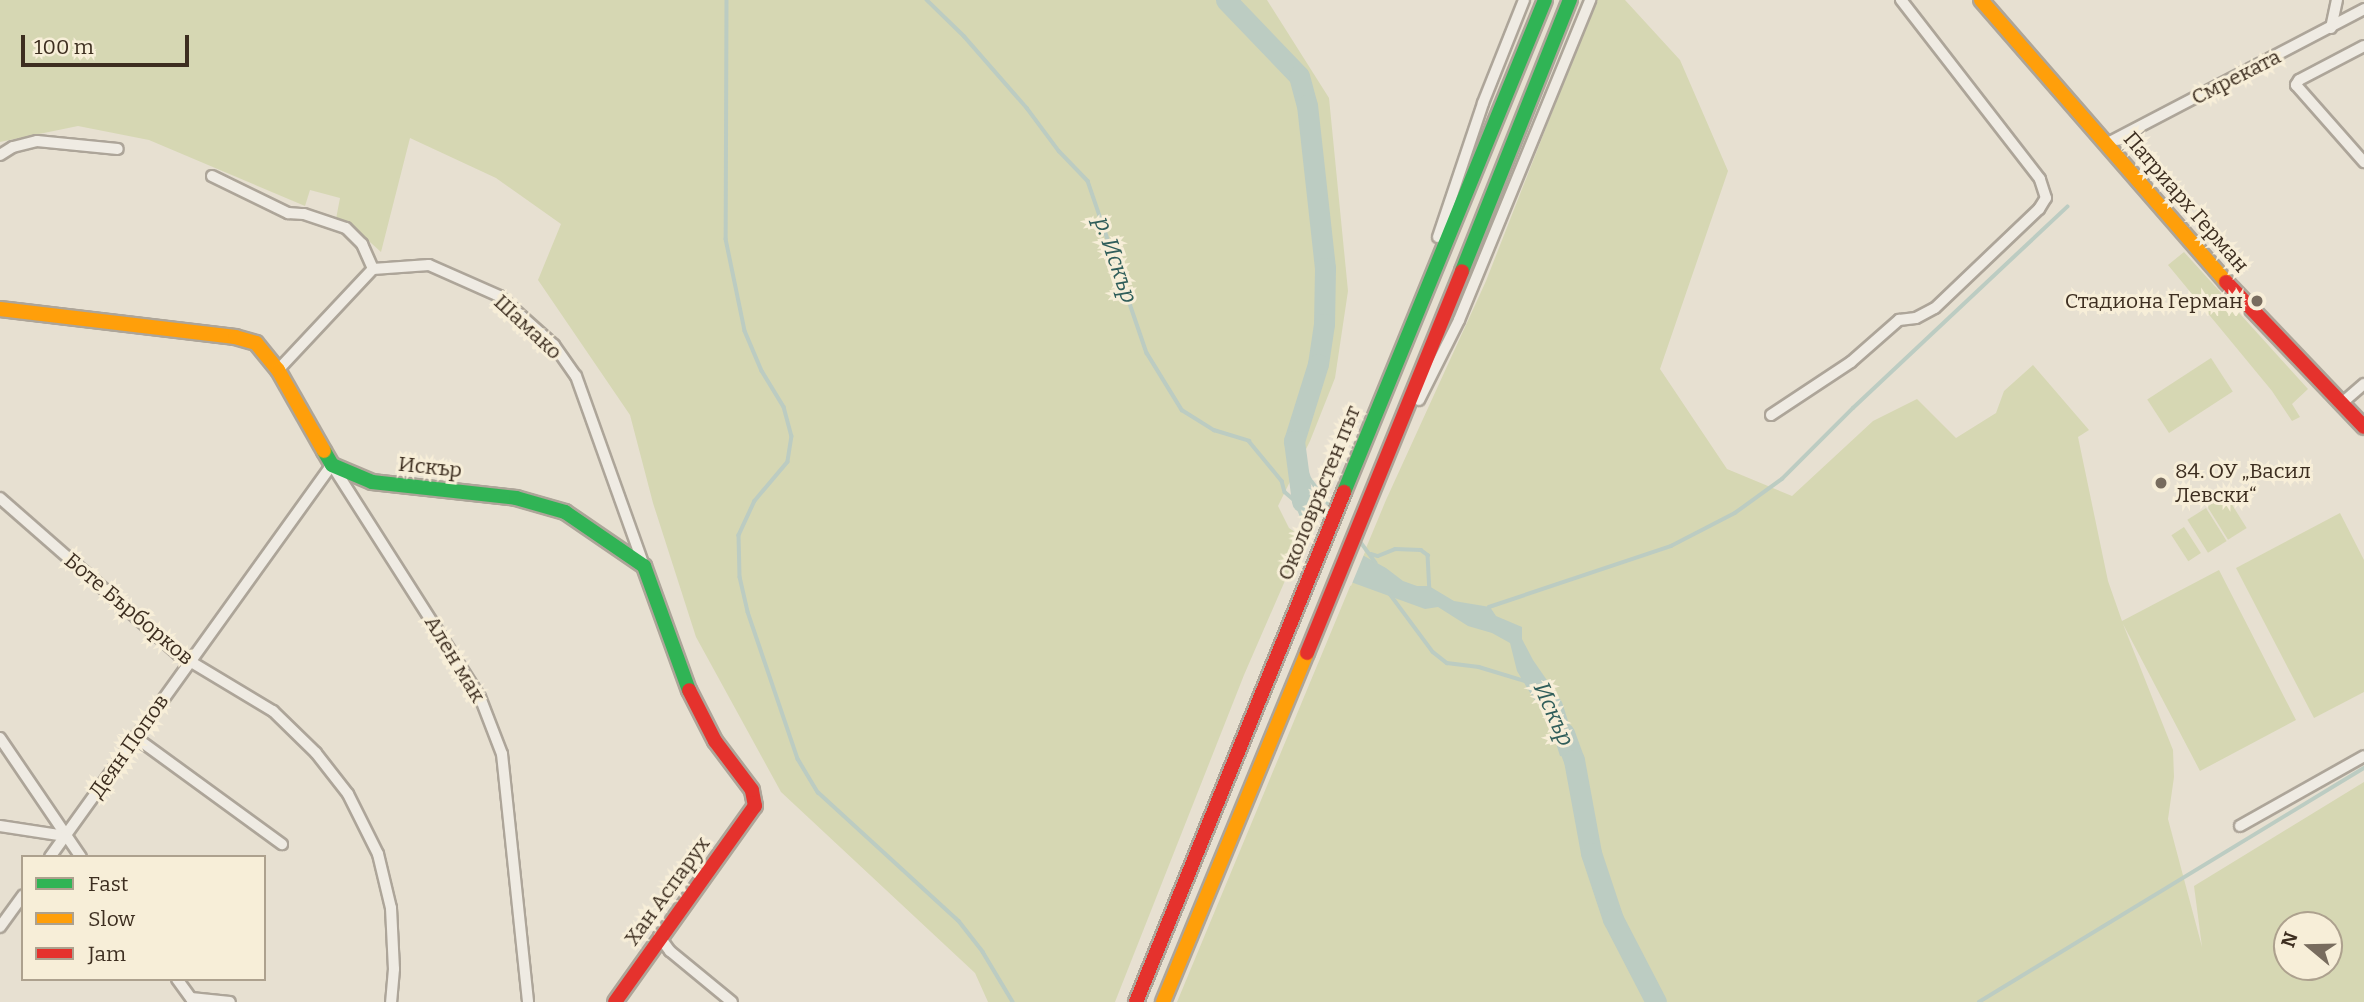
<!DOCTYPE html>
<meta charset="utf-8">
<style>
body{margin:0}
#map{position:relative;width:2364px;height:1002px;overflow:hidden;background:#e7e0d1;font-family:Bitter,serif}
div>[style]{position:absolute}
[style*='--x']{left:calc(var(--x)*1px);top:calc(var(--y)*1px);width:calc(var(--w)*1px);rotate:calc(var(--a)*1deg)}
.green>*{inset:0;background:#d6d7b3;transform-origin:0 0}
.water>*{inset:0;background:#bcccc2}
.pier>*{inset:0;background:#e7e0d1}
.stream>*{height:3.5px;margin:-1.75px;padding:0 1.75px;transform-origin:1.75px;border-radius:1.75px;background:#bcccc2}
.river>*{height:21px;margin:-10.5px;padding:0 10.5px;transform-origin:10.5px;border-radius:10.5px;background:#bcccc2}
.roads{filter:drop-shadow(2px 0 #ada599) drop-shadow(-2px 0 #ada599) drop-shadow(0 2px #ada599) drop-shadow(0 -2px #ada599)}
.street>*{height:10px;margin:-5px;padding:0 5px;transform-origin:5px;border-radius:5px;background:#efebe3}
.fast>*{height:14px;margin:-7px;padding:0 7px;transform-origin:7px;border-radius:7px;background:#30b455}
.slow>*{height:14px;margin:-7px;padding:0 7px;transform-origin:7px;border-radius:7px;background:#ff9f0a}
.jam>*{height:14px;margin:-7px;padding:0 7px;transform-origin:7px;border-radius:7px;background:#e5322d}
.dots>*{width:19px;height:19px;translate:-50% -50%;box-sizing:border-box;border:4px solid #f7eed8;border-radius:50%}
span{translate:-50% -50%;white-space:nowrap;text-align:center;line-height:1.15;-webkit-text-stroke:6px #f7eed8;paint-order:stroke}
.street-label{font-size:21px;color:#3d2e20}
.poi-label{font-size:21px;color:#3d2e20}
.right{translate:-100% -50%;text-align:right}
.left{translate:0 -50%;text-align:left}
.water-label{font-size:23px;color:#2f5d5a;font-style:italic}
.legend{position:absolute;left:21px;top:855px;width:245px;height:126px;box-sizing:border-box;background:#f7eed8;border:2px solid #ada18e;margin:0;padding:9px 12px;list-style:none;font-size:21px;color:#3d2e20}
.legend li{display:flex;align-items:center;gap:14px;height:35px}
.legend b{width:35px;border:2px solid #ada18e}
.north{position:absolute;left:2273px;top:911px;width:70px;height:70px;box-sizing:border-box;background:#f7eed8;border:2px solid #ada18e;border-radius:50%;rotate:289deg;font-size:19px;font-weight:700;line-height:28px;text-align:center;color:#3d2e20}
.north::after{content:'';display:block;margin:auto;width:24px;height:32px;background:#786c5e;clip-path:polygon(50% 0,100% 100%,50% 72%,0 100%)}
.scale{position:absolute;left:21px;top:35px;width:168px;height:32px;box-sizing:border-box;border:4px solid #3d2e20;border-top:0;padding-left:9px;font-size:21px;line-height:24px;white-space:nowrap;color:#3d2e20;-webkit-text-stroke:5px #f7eed8;paint-order:stroke}
</style>
<div id="map">
<div class="green">
<div style="clip-path:polygon(0 0,1267px 0,1329px 98px,1348px 291px,1335px 378px,1310px 441px,1278px 506px,1289px 528px,1301px 536px,1297px 553px,1244px 675px,1115px 1002px,988px 1002px,975px 973px,781px 792px,696px 637px,653px 503px,630px 415px,538px 280px,561px 224px,496px 178px,410px 138px,381px 252px,361px 234px,336px 219px,340px 198px,310px 190px,305px 206px,149px 140px,78px 126px,0 142px)"></div>
<div style="clip-path:polygon(evenodd,1596px 0,1625px 0,1680px 60px,1728px 171px,1660px 369px,1727px 469px,1792px 496px,1873px 421px,1917px 399px,1956px 438px,1996px 413px,2004px 391px,2033px 365px,2089px 430px,2078px 437px,2108px 581px,2122px 621px,2219px 570px,2296px 720px,2200px 771px,2123px 624px,2173px 750px,2174px 777px,2168px 819px,2202px 947px,2194px 886px,2364px 782px,2364px 1002px,1177px 1002px,1386px 500px,1486px 281px,1596px 0,2287px 925px,2329px 925px,2329px 967px,2287px 967px,2287px 925px)"></div>
<div style="clip-path:polygon(2184px 252px,2308px 389px,2292px 404px,2300px 417px,2292px 421px,2272px 391px,2168px 265px)"></div>
<div style="left:2211px;top:358px;width:40px;height:76px;rotate:57deg"></div>
<div style="left:2226px;top:495px;width:39px;height:22px;rotate:58deg"></div>
<div style="left:2206px;top:508px;width:39px;height:22px;rotate:58deg"></div>
<div style="clip-path:polygon(2340px 513px,2364px 560px,2364px 692px,2314px 718px,2236px 568px)"></div>
<div style="left:2184px;top:527px;width:31px;height:15px;rotate:57deg"></div>
</div>
<div class="water">
<div style="clip-path:polygon(1297px 472px,1332px 534px,1346px 546px,1386px 568px,1403px 581px,1417px 586px,1429px 586px,1454px 601px,1490px 607px,1496px 616px,1522px 627px,1522px 639px,1533px 660px,1562px 702px,1580px 759px,1560px 756px,1546px 711px,1535px 701px,1517px 671px,1510px 643px,1492px 633px,1468px 626px,1438px 607px,1425px 609px,1348px 581px,1312px 547px,1296px 507px)"></div>
</div>
<div class="pier">
<div style="clip-path:polygon(1320px 508px,1334px 532px,1365px 552px,1351px 586px,1326px 571px,1306px 543px)"></div>
</div>
<div class="stream">
<div style="--x:727;--y:0;--w:239;--a:90.2"></div>
<div style="--x:726;--y:239;--w:94;--a:78.3"></div>
<div style="--x:745;--y:331;--w:43;--a:67"></div>
<div style="--x:762;--y:371;--w:42;--a:58.6"></div>
<div style="--x:784;--y:407;--w:30;--a:75"></div>
<div style="--x:792;--y:436;--w:26;--a:99"></div>
<div style="--x:788;--y:462;--w:51;--a:130.2"></div>
<div style="--x:755;--y:501;--w:38;--a:115"></div>
<div style="--x:739;--y:535;--w:42;--a:88.6"></div>
<div style="--x:740;--y:577;--w:36;--a:77"></div>
<div style="--x:748;--y:612;--w:155;--a:71.2"></div>
<div style="--x:798;--y:759;--w:39;--a:59"></div>
<div style="--x:818;--y:792;--w:191;--a:42.5"></div>
<div style="--x:959;--y:921;--w:39;--a:52"></div>
<div style="--x:983;--y:952;--w:58;--a:59"></div>
<div style="--x:927;--y:0;--w:52;--a:44.2"></div>
<div style="--x:964;--y:36;--w:96;--a:48.8"></div>
<div style="--x:1027;--y:108;--w:54;--a:53.3"></div>
<div style="--x:1059;--y:151;--w:42;--a:46"></div>
<div style="--x:1088;--y:181;--w:182;--a:71.1"></div>
<div style="--x:1147;--y:353;--w:67;--a:58.4"></div>
<div style="--x:1182;--y:410;--w:38;--a:32"></div>
<div style="--x:1214;--y:430;--w:37;--a:17"></div>
<div style="--x:1249;--y:441;--w:52;--a:50.5"></div>
<div style="--x:1282;--y:481;--w:11;--a:75"></div>
<div style="--x:1285;--y:492;--w:18;--a:41"></div>
<div style="--x:1294;--y:441;--w:41;--a:67.2"></div>
<div style="--x:1310;--y:479;--w:34;--a:53"></div>
<div style="--x:1360;--y:541;--w:27;--a:54"></div>
<div style="--x:1371;--y:554;--w:7;--a:16"></div>
<div style="--x:1378;--y:556;--w:18;--a:-22"></div>
<div style="--x:1395;--y:549;--w:26;--a:2"></div>
<div style="--x:1421;--y:550;--w:9;--a:36"></div>
<div style="--x:1428;--y:555;--w:33;--a:87"></div>
<div style="--x:1390;--y:594;--w:72;--a:53.4"></div>
<div style="--x:1433;--y:652;--w:18;--a:38"></div>
<div style="--x:1447;--y:663;--w:32;--a:7"></div>
<div style="--x:1479;--y:667;--w:48;--a:16.9"></div>
<div style="--x:1489;--y:607;--w:192;--a:-18.5"></div>
<div style="--x:1671;--y:546;--w:72;--a:-27.3"></div>
<div style="--x:1735;--y:513;--w:58;--a:-35.9"></div>
<div style="--x:1782;--y:479;--w:100;--a:-45"></div>
<div style="--x:1853;--y:408;--w:294;--a:-43.2"></div>
<div style="--x:1979;--y:1002;--w:451;--a:-31.3"></div>
</div>
<div class="river">
<div style="--x:1226;--y:0;--w:105;--a:46.2"></div>
<div style="--x:1299;--y:76;--w:30;--a:75"></div>
<div style="--x:1307;--y:105;--w:164;--a:83.7"></div>
<div style="--x:1325;--y:268;--w:56;--a:91"></div>
<div style="--x:1324;--y:324;--w:40;--a:98.5"></div>
<div style="--x:1318;--y:364;--w:81;--a:107.3"></div>
<div style="--x:1294;--y:441;--w:61;--a:82.4"></div>
<div style="--x:1564;--y:733;--w:29;--a:70"></div>
<div style="--x:1574;--y:760;--w:95;--a:79.6"></div>
<div style="--x:1591;--y:853;--w:70;--a:71.6"></div>
<div style="--x:1613;--y:919;--w:93;--a:62.6"></div>
</div>
<div class="roads">
<div class="street">
<div style="--x:2331;--y:28;--w:29;--a:-78"></div>
<div style="--x:2364;--y:46;--w:73;--a:152.4"></div>
<div style="--x:2299;--y:80;--w:6;--a:121"></div>
<div style="--x:2296;--y:85;--w:103;--a:48.6"></div>
<div style="--x:2108;--y:143;--w:289;--a:-27.6"></div>
<div style="--x:0;--y:155;--w:15;--a:-32"></div>
<div style="--x:13;--y:147;--w:25;--a:-14"></div>
<div style="--x:37;--y:141;--w:81;--a:5.6"></div>
<div style="--x:212;--y:176;--w:85;--a:26"></div>
<div style="--x:288;--y:213;--w:16;--a:4"></div>
<div style="--x:304;--y:214;--w:44;--a:18.4"></div>
<div style="--x:346;--y:228;--w:23;--a:45"></div>
<div style="--x:362;--y:244;--w:27;--a:66"></div>
<div style="--x:1438;--y:237;--w:141;--a:-71.4"></div>
<div style="--x:1483;--y:103;--w:111;--a:-68.3"></div>
<div style="--x:278;--y:370;--w:139;--a:-46.8"></div>
<div style="--x:373;--y:269;--w:56;--a:-4.1"></div>
<div style="--x:429;--y:265;--w:77;--a:23.9"></div>
<div style="--x:499;--y:296;--w:74;--a:41.7"></div>
<div style="--x:554;--y:345;--w:38;--a:55"></div>
<div style="--x:576;--y:376;--w:202;--a:70.3"></div>
<div style="--x:1419;--y:400;--w:89;--a:-63.4"></div>
<div style="--x:1459;--y:320;--w:346;--a:-67.7"></div>
<div style="--x:2342;--y:403;--w:29;--a:-41"></div>
<div style="--x:1771;--y:415;--w:96;--a:-33.5"></div>
<div style="--x:1851;--y:362;--w:64;--a:-41.2"></div>
<div style="--x:1899;--y:320;--w:17;--a:-7"></div>
<div style="--x:1916;--y:318;--w:21;--a:-28"></div>
<div style="--x:1935;--y:308;--w:144;--a:-43.6"></div>
<div style="--x:2039;--y:209;--w:13;--a:-58"></div>
<div style="--x:2046;--y:198;--w:20;--a:-108"></div>
<div style="--x:2040;--y:179;--w:227;--a:-127.8"></div>
<div style="--x:0;--y:498;--w:237;--a:41.2"></div>
<div style="--x:178;--y:654;--w:111;--a:31"></div>
<div style="--x:273;--y:711;--w:60;--a:44.3"></div>
<div style="--x:316;--y:753;--w:52;--a:52"></div>
<div style="--x:348;--y:794;--w:67;--a:63.4"></div>
<div style="--x:378;--y:854;--w:56;--a:76.5"></div>
<div style="--x:391;--y:908;--w:61;--a:87.2"></div>
<div style="--x:394;--y:969;--w:33;--a:95"></div>
<div style="--x:135;--y:737;--w:182;--a:36.1"></div>
<div style="--x:0;--y:738;--w:144;--a:55.8"></div>
<div style="--x:0;--y:826;--w:66;--a:8.7"></div>
<div style="--x:2240;--y:826;--w:142;--a:-29.4"></div>
<div style="--x:50;--y:857;--w:483;--a:-54.3"></div>
<div style="--x:332;--y:465;--w:275;--a:57.5"></div>
<div style="--x:480;--y:697;--w:61;--a:68.9"></div>
<div style="--x:502;--y:754;--w:249;--a:84"></div>
<div style="--x:0;--y:927;--w:39;--a:-54"></div>
<div style="--x:659;--y:936;--w:19;--a:54"></div>
<div style="--x:670;--y:951;--w:80;--a:39.4"></div>
<div style="--x:177;--y:979;--w:29;--a:54"></div>
<div style="--x:191;--y:998;--w:39;--a:6"></div>
</div>
<div class="fast">
<div style="--x:1462;--y:271;--w:292;--a:-68.3"></div>
<div style="--x:324;--y:451;--w:16;--a:60"></div>
<div style="--x:332;--y:465;--w:43;--a:23"></div>
<div style="--x:372;--y:482;--w:145;--a:6.3"></div>
<div style="--x:516;--y:498;--w:51;--a:15.9"></div>
<div style="--x:565;--y:512;--w:96;--a:34.4"></div>
<div style="--x:644;--y:566;--w:132;--a:70.1"></div>
<div style="--x:1344;--y:492;--w:531;--a:-67.78"></div>
</div>
<div class="slow">
<div style="--x:1981;--y:0;--w:374;--a:49"></div>
<div style="--x:0;--y:309;--w:237;--a:6.8"></div>
<div style="--x:235;--y:337;--w:22;--a:16"></div>
<div style="--x:256;--y:343;--w:35;--a:51"></div>
<div style="--x:278;--y:370;--w:93;--a:60.4"></div>
<div style="--x:1163;--y:1002;--w:378;--a:-67.6"></div>
</div>
<div class="jam">
<div style="--x:2226;--y:282;--w:200;--a:46.4"></div>
<div style="--x:1307;--y:653;--w:412;--a:-67.9"></div>
<div style="--x:615;--y:1002;--w:241;--a:-54.5"></div>
<div style="--x:755;--y:806;--w:16;--a:-101"></div>
<div style="--x:752;--y:790;--w:61;--a:-127.1"></div>
<div style="--x:715;--y:741;--w:57;--a:-117"></div>
<div style="--x:1136;--y:1002;--w:551;--a:-67.81"></div>
</div>
</div>
<div class="dots">
<div style="left:2257px;top:301px;background:#786c5e"></div>
<div style="left:2161px;top:483px;background:#786c5e"></div>
</div>
<div class="street-label">
<span style="left:2236px;top:77px;rotate:-27deg">Смреката</span>
<span style="left:2186px;top:202px;rotate:49deg">Патриарх Герман</span>
<span style="left:528px;top:327px;rotate:43deg">Шамако</span>
<span style="left:430px;top:467px;rotate:6deg">Искър</span>
<span style="left:1319px;top:493px;rotate:-68deg">Околовръстен път</span>
<span style="left:129px;top:609px;rotate:40deg">Боте Бърборков</span>
<span style="left:455px;top:659px;rotate:59deg">Ален мак</span>
<span style="left:129px;top:746px;rotate:-55deg">Деян Попов</span>
<span style="left:667px;top:891px;rotate:-54deg">Хан Аспарух</span>
</div>
<div class="poi-label">
<span class="right" style="left:2243px;top:301px">Стадиона Герман</span>
<span class="left" style="left:2175px;top:483px">84. ОУ „Васил<br>Левски“</span>
</div>
<div class="water-label">
<span style="left:1116px;top:260px;rotate:71deg">р. Искър</span>
<span style="left:1554px;top:714px;rotate:66deg">Искър</span>
</div>
<ul class="legend">
<li><b style="height:9px;background:#30b455"></b>Fast</li>
<li><b style="height:9px;background:#ff9f0a"></b>Slow</li>
<li><b style="height:9px;background:#e5322d"></b>Jam</li>
</ul>
<div class="north">N</div>
<div class="scale">100 m</div>
</div>
